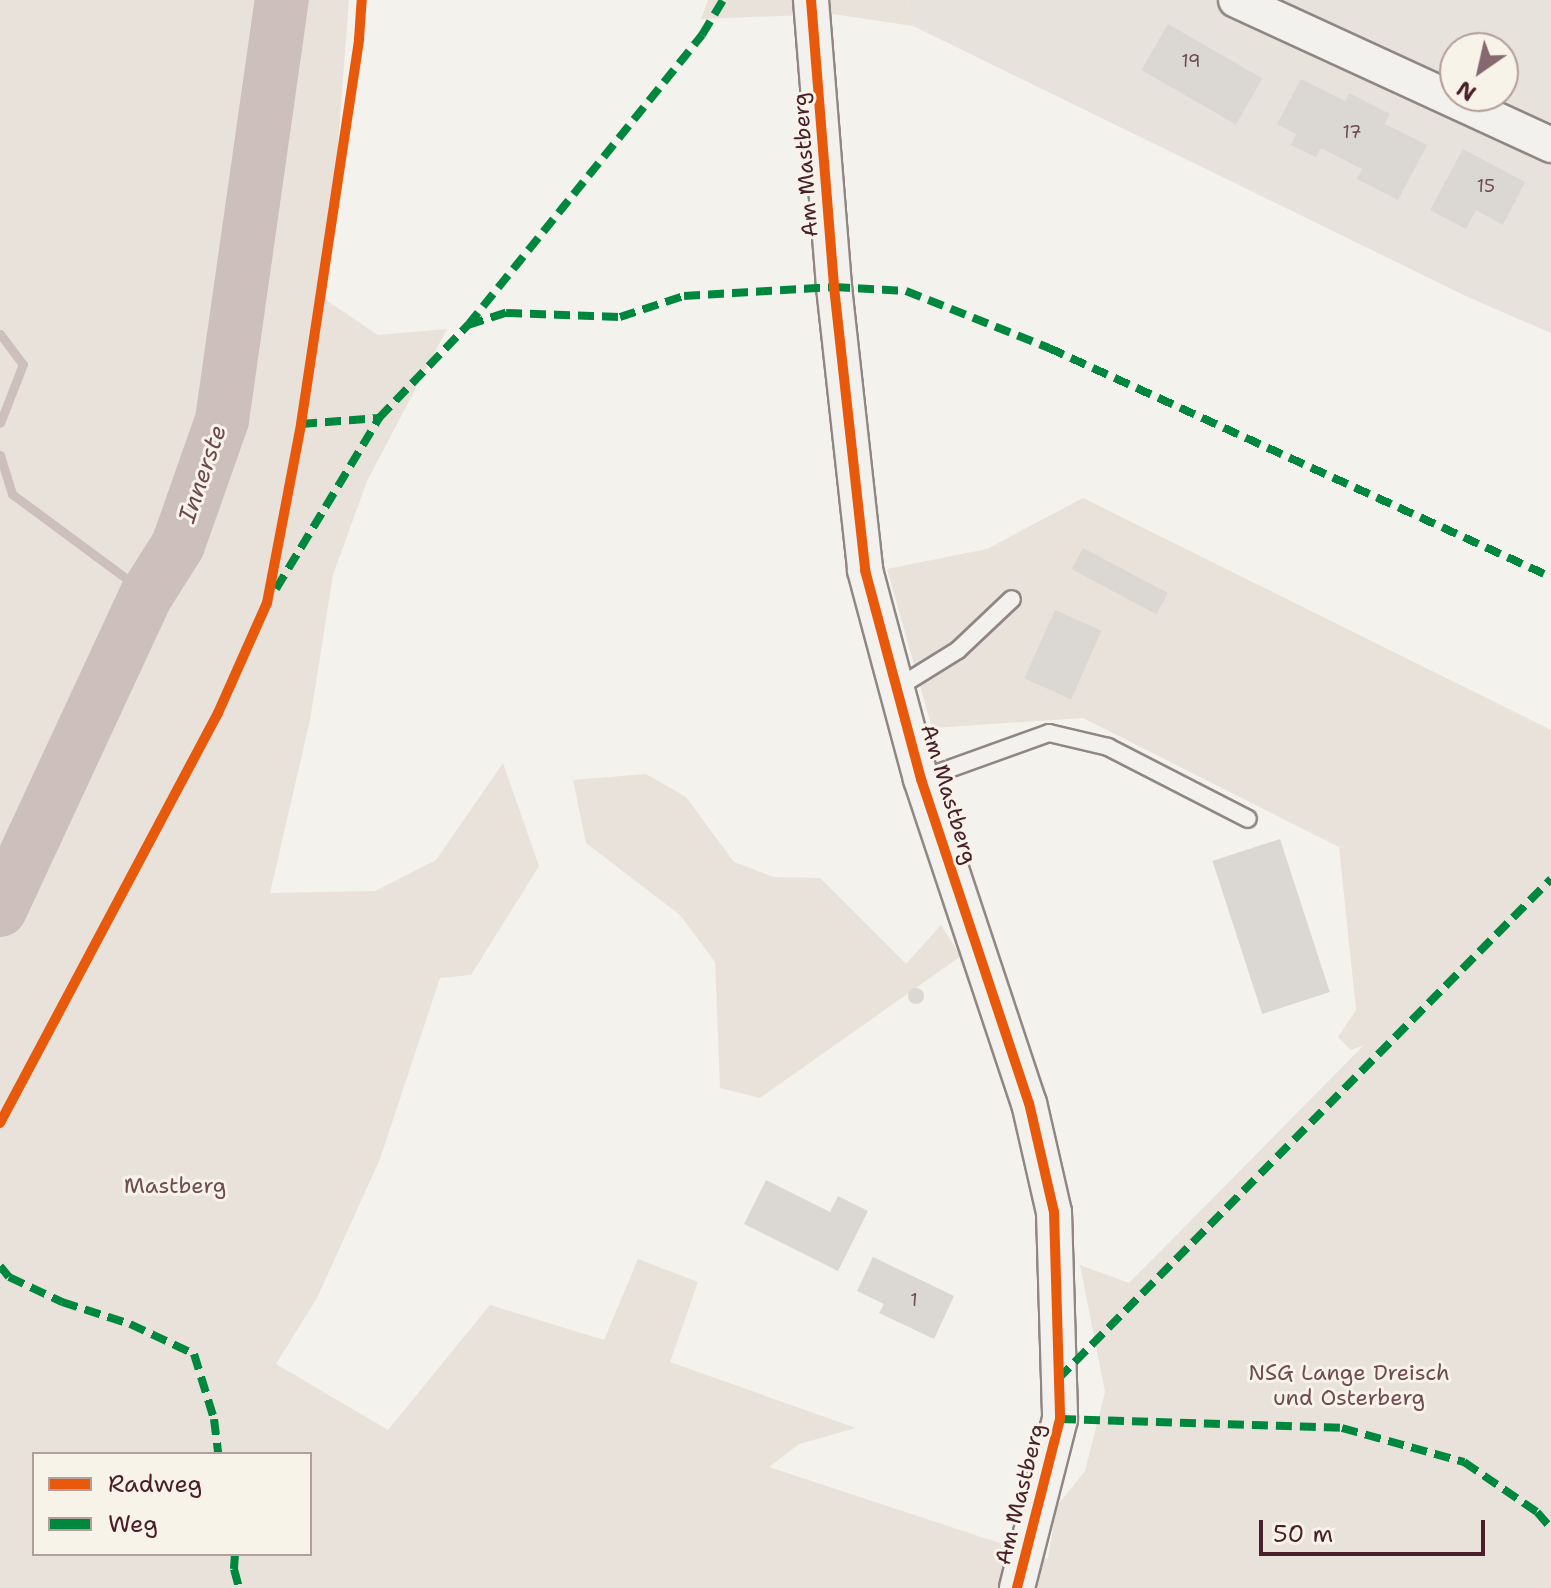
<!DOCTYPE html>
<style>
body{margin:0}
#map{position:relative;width:1551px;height:1588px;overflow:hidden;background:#f4f2ec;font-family:"Shantell Sans",sans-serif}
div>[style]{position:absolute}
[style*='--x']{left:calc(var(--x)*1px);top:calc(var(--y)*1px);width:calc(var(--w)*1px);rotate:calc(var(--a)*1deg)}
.built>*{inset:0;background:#e7e2db}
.green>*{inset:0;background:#e8e2da}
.stream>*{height:9px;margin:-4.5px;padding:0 4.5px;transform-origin:4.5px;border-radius:4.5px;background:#cdc0bc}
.river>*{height:54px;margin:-27px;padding:0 27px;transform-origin:27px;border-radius:27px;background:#cdc0bc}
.building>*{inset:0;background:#dbd7d3;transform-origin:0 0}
.round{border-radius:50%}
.roads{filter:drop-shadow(2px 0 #8f8685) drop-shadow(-2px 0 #8f8685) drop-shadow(0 2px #8f8685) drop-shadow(0 -2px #8f8685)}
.service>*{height:16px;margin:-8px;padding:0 8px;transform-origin:8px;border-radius:8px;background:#f2f1ed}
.minor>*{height:34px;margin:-17px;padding:0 17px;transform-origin:17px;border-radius:17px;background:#f2f1ed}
.quiet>*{height:8px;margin-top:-4px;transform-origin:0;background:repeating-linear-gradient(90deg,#00873e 0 16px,transparent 0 24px)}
.cycleway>*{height:10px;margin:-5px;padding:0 5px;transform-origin:5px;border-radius:5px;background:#e8590c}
span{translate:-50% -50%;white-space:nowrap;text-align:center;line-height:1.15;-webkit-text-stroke:6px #f7f3e8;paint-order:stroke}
.number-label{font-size:18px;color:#6e4d55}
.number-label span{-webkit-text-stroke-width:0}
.street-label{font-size:22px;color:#4a1f2b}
.park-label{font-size:22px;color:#6f4c53}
.water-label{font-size:24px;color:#6c4950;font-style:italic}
.legend{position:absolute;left:32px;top:1452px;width:280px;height:104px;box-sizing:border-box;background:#f7f3e8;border:2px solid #b29e9c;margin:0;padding:10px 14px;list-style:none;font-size:24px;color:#4a1f2b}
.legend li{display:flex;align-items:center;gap:16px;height:40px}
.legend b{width:40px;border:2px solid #b29e9c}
.north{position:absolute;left:1439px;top:32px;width:80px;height:80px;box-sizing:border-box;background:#f7f3e8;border:2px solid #b29e9c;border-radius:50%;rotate:214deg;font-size:22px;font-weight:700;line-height:32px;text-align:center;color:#4a1f2b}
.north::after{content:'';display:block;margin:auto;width:28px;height:36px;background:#86696f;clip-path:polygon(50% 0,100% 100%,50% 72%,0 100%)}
.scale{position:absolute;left:1259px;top:1520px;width:226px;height:36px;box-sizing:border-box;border:4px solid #4a1f2b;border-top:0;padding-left:10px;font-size:24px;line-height:28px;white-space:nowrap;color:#4a1f2b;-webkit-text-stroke:6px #f7f3e8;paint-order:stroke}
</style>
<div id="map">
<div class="built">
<div style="clip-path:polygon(evenodd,907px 0,1551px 0,1551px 333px,1470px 298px,913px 26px,907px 0,1455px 48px,1503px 48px,1503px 96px,1455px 96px,1455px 48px)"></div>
</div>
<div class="green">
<div style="clip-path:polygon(evenodd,0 0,349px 0,326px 300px,378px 335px,447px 329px,367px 481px,333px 575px,310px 720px,270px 893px,375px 891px,436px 860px,503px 763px,539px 866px,471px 975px,440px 978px,380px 1159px,317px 1298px,276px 1364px,388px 1430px,490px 1305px,604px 1340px,638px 1259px,698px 1282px,670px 1362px,856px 1428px,799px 1444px,769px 1467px,1048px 1559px,1057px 1506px,1085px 1471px,1105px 1392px,1080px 1265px,1129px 1283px,1364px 1045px,1351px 1050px,1338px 1037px,1356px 1010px,1339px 847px,1083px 718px,932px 728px,887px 569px,987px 549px,1083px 498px,1551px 730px,1551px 1588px,0 1588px,0 0,34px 1454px,310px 1454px,310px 1554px,34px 1554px,34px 1454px)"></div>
<div style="clip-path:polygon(708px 0,907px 0,913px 26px,833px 14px,701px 19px)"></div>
<div style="clip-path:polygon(646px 774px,686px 797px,734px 862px,774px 877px,820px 878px,906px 964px,941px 925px,961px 956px,760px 1098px,720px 1088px,715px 962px,680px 915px,586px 843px,573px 780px)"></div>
</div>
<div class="stream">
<div style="--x:0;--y:334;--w:38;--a:53"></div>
<div style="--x:23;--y:364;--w:63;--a:111.3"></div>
<div style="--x:0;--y:455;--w:41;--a:72.9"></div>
<div style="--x:12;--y:494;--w:168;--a:36.5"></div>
</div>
<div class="river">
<div style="--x:0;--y:910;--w:349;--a:-65.1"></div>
<div style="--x:147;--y:594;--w:58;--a:-57.7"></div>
<div style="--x:178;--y:545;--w:133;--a:-70.6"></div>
<div style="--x:222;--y:420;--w:424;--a:-81.9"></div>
</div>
<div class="building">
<div style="left:1168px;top:24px;width:109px;height:53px;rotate:30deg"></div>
<div style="clip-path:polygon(1301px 79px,1345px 101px,1349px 93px,1390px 114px,1385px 124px,1427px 145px,1398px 200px,1357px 179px,1362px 169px,1321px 148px,1316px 157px,1291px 145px,1296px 134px,1277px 124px)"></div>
<div style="clip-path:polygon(1463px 149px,1525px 182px,1503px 225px,1476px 210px,1466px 229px,1430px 210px)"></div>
<div style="left:1083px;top:548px;width:96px;height:24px;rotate:28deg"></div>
<div style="left:1055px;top:610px;width:51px;height:75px;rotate:24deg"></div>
<div style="left:1280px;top:839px;width:161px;height:71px;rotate:72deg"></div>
<div class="round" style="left:908px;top:988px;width:16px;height:16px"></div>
<div style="clip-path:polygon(766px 1180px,830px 1212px,838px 1196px,868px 1211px,838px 1271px,744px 1224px)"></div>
<div style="clip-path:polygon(873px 1257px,954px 1296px,934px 1339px,879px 1313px,884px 1304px,857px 1291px)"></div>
</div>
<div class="roads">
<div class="service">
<div style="--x:897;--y:688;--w:72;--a:-31.9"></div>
<div style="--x:958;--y:650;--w:74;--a:-43.4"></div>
<div style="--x:921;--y:779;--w:136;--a:-19.8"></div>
<div style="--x:1049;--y:733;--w:61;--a:13.3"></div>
<div style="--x:1108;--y:747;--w:157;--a:27.2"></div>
</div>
<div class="minor">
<div style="--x:811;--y:0;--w:288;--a:85.4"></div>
<div style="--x:834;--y:287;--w:285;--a:83.7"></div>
<div style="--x:865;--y:570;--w:216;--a:75"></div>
<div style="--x:921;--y:779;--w:342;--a:71.6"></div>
<div style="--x:1029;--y:1103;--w:112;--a:77.1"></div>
<div style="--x:1054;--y:1212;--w:207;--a:88.3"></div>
<div style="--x:1060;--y:1419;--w:174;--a:104.3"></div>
<div style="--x:1236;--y:0;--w:347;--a:24.7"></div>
</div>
</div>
<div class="quiet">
<div style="--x:468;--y:325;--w:40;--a:-18"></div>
<div style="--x:506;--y:313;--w:114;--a:2"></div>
<div style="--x:620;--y:317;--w:67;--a:-18.2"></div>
<div style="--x:684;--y:296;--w:150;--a:-3.4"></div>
<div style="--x:834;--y:287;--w:72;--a:3.2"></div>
<div style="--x:906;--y:291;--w:154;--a:21.7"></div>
<div style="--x:1049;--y:348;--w:552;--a:24.52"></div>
<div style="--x:301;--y:424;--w:78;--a:-4.4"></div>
<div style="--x:276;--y:589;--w:200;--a:-58.9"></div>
<div style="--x:379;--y:418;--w:129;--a:-46.3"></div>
<div style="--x:468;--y:325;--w:373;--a:-51.1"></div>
<div style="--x:702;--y:35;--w:41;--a:-59"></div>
<div style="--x:0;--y:1266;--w:14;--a:51"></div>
<div style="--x:9;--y:1277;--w:59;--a:25.3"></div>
<div style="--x:62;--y:1302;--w:71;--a:17.9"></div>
<div style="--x:130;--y:1324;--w:71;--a:25.1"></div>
<div style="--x:194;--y:1354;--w:68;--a:72.9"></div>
<div style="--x:214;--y:1419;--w:35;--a:83"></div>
<div style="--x:1058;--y:1379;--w:702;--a:-45.4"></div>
<div style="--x:1060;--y:1419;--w:282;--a:1.8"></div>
<div style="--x:1342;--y:1428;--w:127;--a:15.6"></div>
<div style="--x:1464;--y:1462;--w:88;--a:34.4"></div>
<div style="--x:1537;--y:1512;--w:21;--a:49"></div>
<div style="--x:235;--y:1554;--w:15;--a:94"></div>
<div style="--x:234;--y:1569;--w:20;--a:75"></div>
</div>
<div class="cycleway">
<div style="--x:811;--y:0;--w:288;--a:85.4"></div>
<div style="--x:834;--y:287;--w:285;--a:83.7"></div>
<div style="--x:865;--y:570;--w:216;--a:75"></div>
<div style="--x:921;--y:779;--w:342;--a:71.6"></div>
<div style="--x:1029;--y:1103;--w:112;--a:77.1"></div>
<div style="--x:1054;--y:1212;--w:207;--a:88.3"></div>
<div style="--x:1060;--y:1419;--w:174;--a:104.3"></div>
<div style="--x:0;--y:1123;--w:464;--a:-62"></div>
<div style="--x:218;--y:713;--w:120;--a:-66"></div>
<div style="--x:267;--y:603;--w:182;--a:-79.2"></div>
<div style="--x:301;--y:424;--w:389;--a:-81.4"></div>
<div style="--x:359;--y:39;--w:39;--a:-86"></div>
</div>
<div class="number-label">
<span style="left:1191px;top:61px">19</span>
<span style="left:1352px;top:132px">17</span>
<span style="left:1486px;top:186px">15</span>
<span style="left:914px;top:1300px">1</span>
</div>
<div class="street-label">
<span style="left:805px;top:165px;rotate:-94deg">Am Mastberg</span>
<span style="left:949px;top:794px;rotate:73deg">Am Mastberg</span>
<span style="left:1020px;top:1494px;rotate:-76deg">Am Mastberg</span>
</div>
<div class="park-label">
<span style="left:175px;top:1186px">Mastberg</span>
<span style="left:1349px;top:1385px">NSG Lange Dreisch<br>und Osterberg</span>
</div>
<div class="water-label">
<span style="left:203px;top:474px;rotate:-71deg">Innerste</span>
</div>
<ul class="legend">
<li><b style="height:10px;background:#e8590c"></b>Radweg</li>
<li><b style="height:10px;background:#00873e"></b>Weg</li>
</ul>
<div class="north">N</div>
<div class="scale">50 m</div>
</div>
